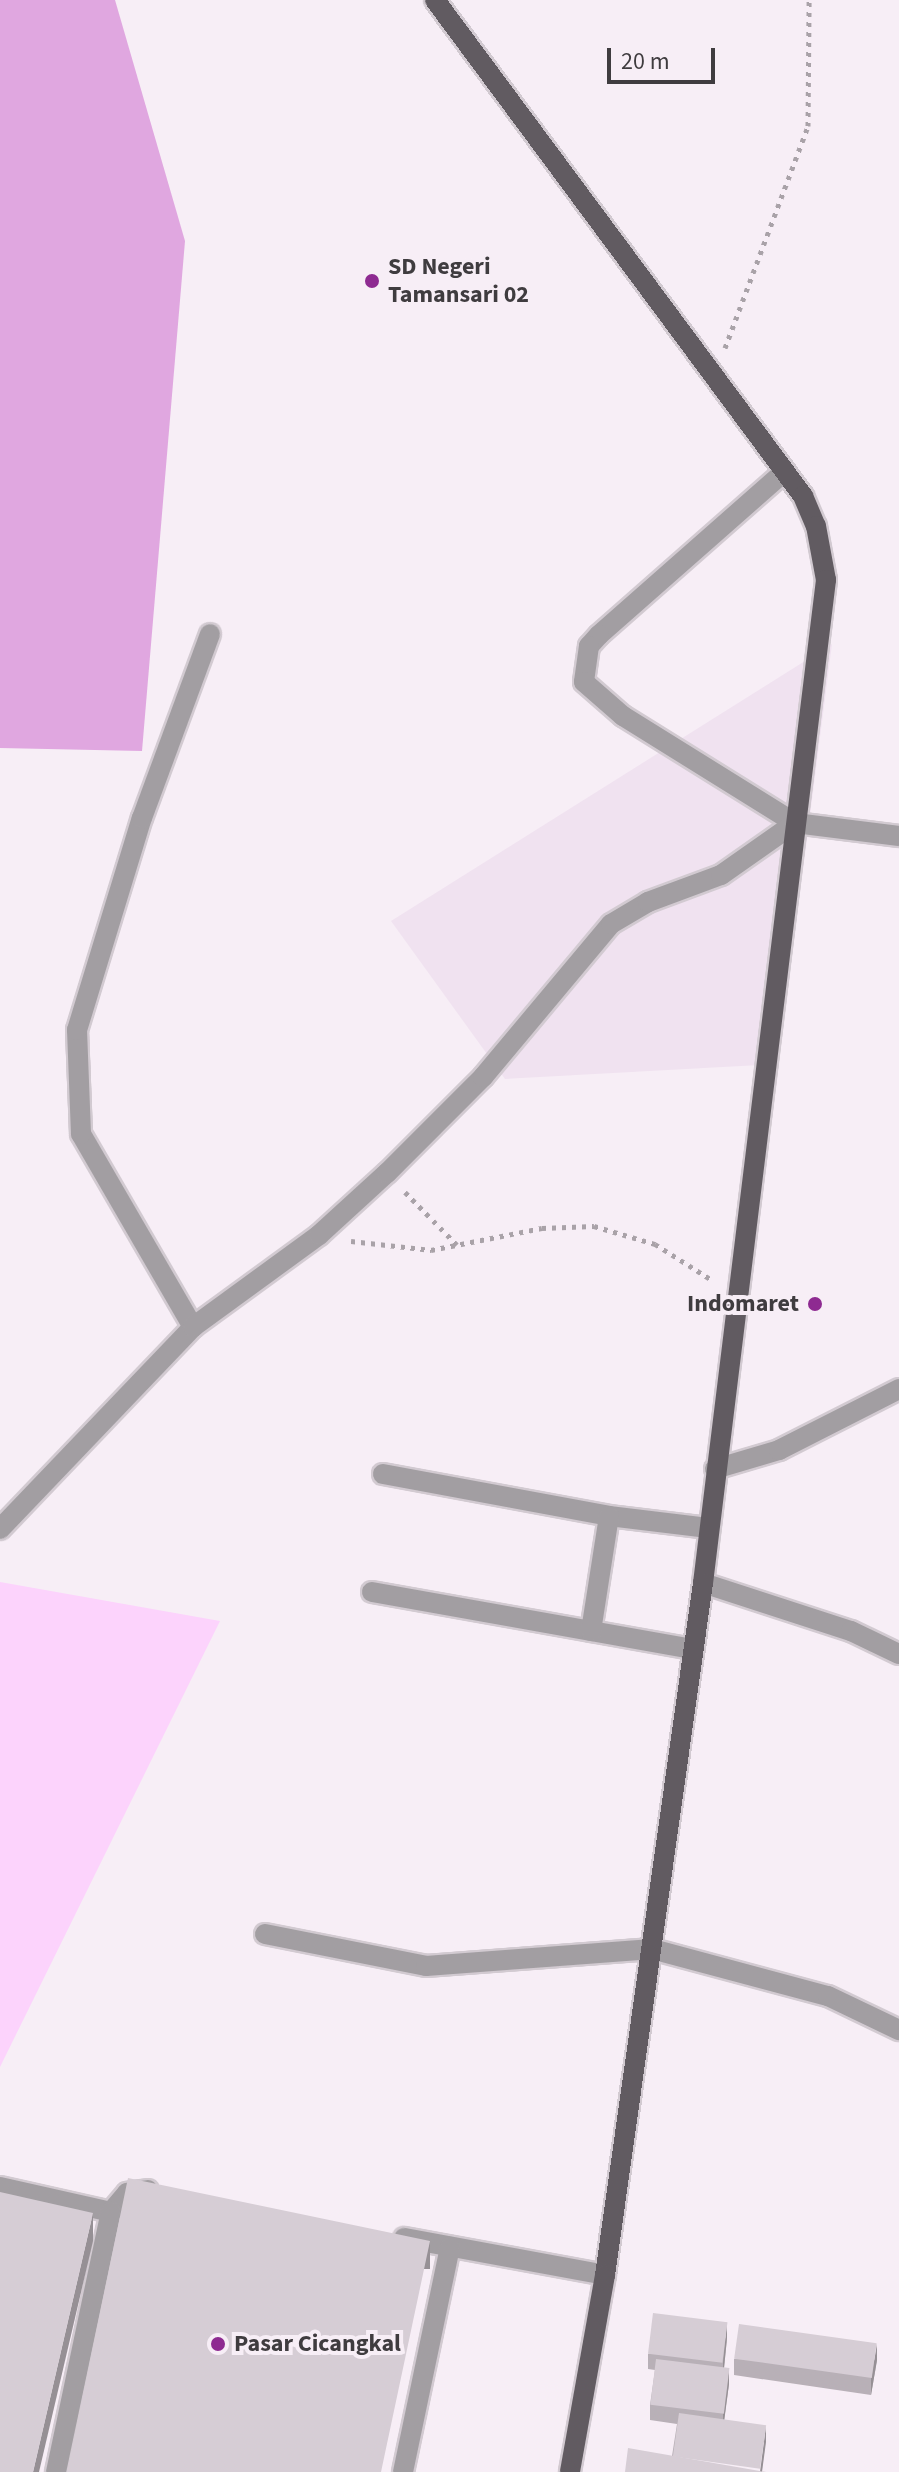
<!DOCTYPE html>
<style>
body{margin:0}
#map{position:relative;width:899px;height:2472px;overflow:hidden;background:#f7eef6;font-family:"Source Sans 3",sans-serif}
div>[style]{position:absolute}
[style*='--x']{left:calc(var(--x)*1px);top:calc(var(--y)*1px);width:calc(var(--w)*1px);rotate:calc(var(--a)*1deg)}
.built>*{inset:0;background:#f0e2f0}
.green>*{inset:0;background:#fcd3fc}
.forest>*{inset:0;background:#e0a7e0}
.path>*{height:5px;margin-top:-2.5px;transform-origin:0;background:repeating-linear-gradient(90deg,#a9a2a8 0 4px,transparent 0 10px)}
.roads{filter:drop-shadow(2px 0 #d2cad1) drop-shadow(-2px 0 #d2cad1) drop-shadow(0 2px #d2cad1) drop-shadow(0 -2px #d2cad1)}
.minor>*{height:20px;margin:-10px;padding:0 10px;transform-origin:10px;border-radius:10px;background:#a29ea2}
.major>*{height:20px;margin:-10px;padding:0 10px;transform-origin:10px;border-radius:10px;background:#615b61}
.wall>*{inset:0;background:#b8b0b7}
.shaded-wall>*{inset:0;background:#969095;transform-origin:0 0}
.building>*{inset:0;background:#d6cdd5;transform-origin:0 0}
.dots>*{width:22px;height:22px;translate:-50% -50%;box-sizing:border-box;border:4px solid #f7eef6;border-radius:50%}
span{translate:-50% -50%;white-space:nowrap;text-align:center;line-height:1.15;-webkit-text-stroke:8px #f7eef6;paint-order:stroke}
.poi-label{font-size:24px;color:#3f3c3f;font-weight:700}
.left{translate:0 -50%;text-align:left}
.right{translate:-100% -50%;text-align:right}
.scale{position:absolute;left:607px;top:48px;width:108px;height:36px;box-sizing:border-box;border:4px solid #3f3c3f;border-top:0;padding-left:10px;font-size:24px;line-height:28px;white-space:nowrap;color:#3f3c3f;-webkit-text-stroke:6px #f7eef6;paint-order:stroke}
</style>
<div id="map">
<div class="built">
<div style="clip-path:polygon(832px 644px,778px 1064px,505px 1079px,391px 921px)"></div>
</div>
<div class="green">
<div style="clip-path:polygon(0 1582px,220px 1621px,0 2067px)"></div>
</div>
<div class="forest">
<div style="clip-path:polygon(0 0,115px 0,185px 241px,142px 751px,0 748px)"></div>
</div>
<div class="path">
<div style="--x:725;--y:348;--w:237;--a:-69.5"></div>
<div style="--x:808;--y:126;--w:126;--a:-89.5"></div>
<div style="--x:405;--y:1192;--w:74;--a:45.5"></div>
<div style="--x:351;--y:1241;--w:81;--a:6.4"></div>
<div style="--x:431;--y:1250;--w:113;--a:-11.2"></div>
<div style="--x:542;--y:1228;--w:52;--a:-2.2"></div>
<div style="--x:594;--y:1226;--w:64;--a:16.4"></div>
<div style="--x:655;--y:1244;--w:67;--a:32.3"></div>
</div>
<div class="roads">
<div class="minor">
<div style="--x:784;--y:472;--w:247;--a:138.6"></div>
<div style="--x:599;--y:635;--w:15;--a:132"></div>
<div style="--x:589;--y:646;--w:36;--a:98"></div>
<div style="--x:584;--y:682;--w:52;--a:41.1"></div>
<div style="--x:623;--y:716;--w:203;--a:31.9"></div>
<div style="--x:795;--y:823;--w:105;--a:7.1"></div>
<div style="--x:193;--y:1327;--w:223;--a:-120.1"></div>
<div style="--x:81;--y:1134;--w:104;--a:-92.2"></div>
<div style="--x:77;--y:1030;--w:222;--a:-73"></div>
<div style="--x:142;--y:818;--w:196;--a:-69.7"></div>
<div style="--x:715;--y:1469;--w:67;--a:-16.5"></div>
<div style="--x:779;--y:1450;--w:135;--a:-26.9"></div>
<div style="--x:383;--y:1474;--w:230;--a:10.5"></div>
<div style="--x:609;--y:1516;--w:100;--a:6.9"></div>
<div style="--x:0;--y:1529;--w:279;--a:-46.3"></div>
<div style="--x:193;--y:1327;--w:156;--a:-36.1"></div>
<div style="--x:319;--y:1235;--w:92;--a:-42.4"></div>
<div style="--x:387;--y:1173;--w:136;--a:-45"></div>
<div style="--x:483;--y:1077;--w:199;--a:-50.1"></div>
<div style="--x:611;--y:924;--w:43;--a:-30.7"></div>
<div style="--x:648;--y:902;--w:78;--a:-20.3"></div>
<div style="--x:721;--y:875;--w:90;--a:-35.1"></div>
<div style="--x:703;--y:1583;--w:156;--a:18"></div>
<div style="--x:851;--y:1631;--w:53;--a:25.6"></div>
<div style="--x:372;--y:1592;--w:326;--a:10.1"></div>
<div style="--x:591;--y:1631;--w:116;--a:-81.1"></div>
<div style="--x:265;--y:1934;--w:164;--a:11.2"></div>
<div style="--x:426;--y:1966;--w:227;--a:-4.3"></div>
<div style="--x:652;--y:1949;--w:182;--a:15"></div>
<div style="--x:828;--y:1996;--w:79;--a:25.6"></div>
<div style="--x:0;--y:2187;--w:114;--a:12.7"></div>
<div style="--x:111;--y:2212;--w:25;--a:-50"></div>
<div style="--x:127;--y:2193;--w:21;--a:-8"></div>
<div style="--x:404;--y:2238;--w:204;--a:10.4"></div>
<div style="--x:56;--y:2472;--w:266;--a:-78.1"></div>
<div style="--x:403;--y:2472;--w:230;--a:-78.2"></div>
</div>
<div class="major">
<div style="--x:435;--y:0;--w:618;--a:53.43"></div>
<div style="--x:803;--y:496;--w:33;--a:67"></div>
<div style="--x:816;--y:526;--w:55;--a:79.5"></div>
<div style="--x:826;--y:580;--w:1011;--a:96.99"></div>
<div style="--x:703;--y:1583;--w:699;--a:98.06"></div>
<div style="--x:605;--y:2275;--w:200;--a:100.1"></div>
</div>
</div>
<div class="wall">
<div style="clip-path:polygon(727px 2338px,724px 2368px,729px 2384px,724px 2420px,766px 2442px,672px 2456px,677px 2424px,650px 2420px,650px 2405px,655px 2370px,648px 2369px,648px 2354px)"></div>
<div style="clip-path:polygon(734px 2359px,877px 2360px,871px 2395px,734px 2375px)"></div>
</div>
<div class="shaded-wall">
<div style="clip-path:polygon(93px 2213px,93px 2241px,39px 2472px,33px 2472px)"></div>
<div style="left:430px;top:2241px;width:28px;height:236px;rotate:90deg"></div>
<div style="clip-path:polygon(727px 2322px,727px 2338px,723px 2378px,723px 2362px)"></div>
<div style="clip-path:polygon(877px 2344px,877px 2360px,871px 2395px,871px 2379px)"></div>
<div style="clip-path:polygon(729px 2368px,729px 2384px,723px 2430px,723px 2414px)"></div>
<div style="clip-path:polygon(766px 2426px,766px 2442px,762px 2472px,760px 2472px)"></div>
</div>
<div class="building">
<div style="clip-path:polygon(128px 2178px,430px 2241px,381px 2472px,67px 2472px)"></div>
<div style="clip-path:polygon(0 2192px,93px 2213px,33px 2472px,0 2472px)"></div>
<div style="left:653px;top:2313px;width:75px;height:41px;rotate:7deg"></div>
<div style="left:739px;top:2324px;width:139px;height:35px;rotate:8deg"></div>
<div style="left:656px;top:2359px;width:74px;height:46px;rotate:7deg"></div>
<div style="left:679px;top:2413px;width:88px;height:44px;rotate:8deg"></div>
<div style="clip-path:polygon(628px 2448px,766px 2472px,625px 2472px)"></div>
</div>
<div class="dots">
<div style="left:372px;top:281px;background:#8e2a91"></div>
<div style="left:815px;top:1304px;background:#8e2a91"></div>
<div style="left:218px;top:2344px;background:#8e2a91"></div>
</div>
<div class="poi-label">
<span class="left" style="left:388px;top:281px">SD Negeri<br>Tamansari 02</span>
<span class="right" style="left:799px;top:1304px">Indomaret</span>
<span class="left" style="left:234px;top:2344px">Pasar Cicangkal</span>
</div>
<div class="scale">20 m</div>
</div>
